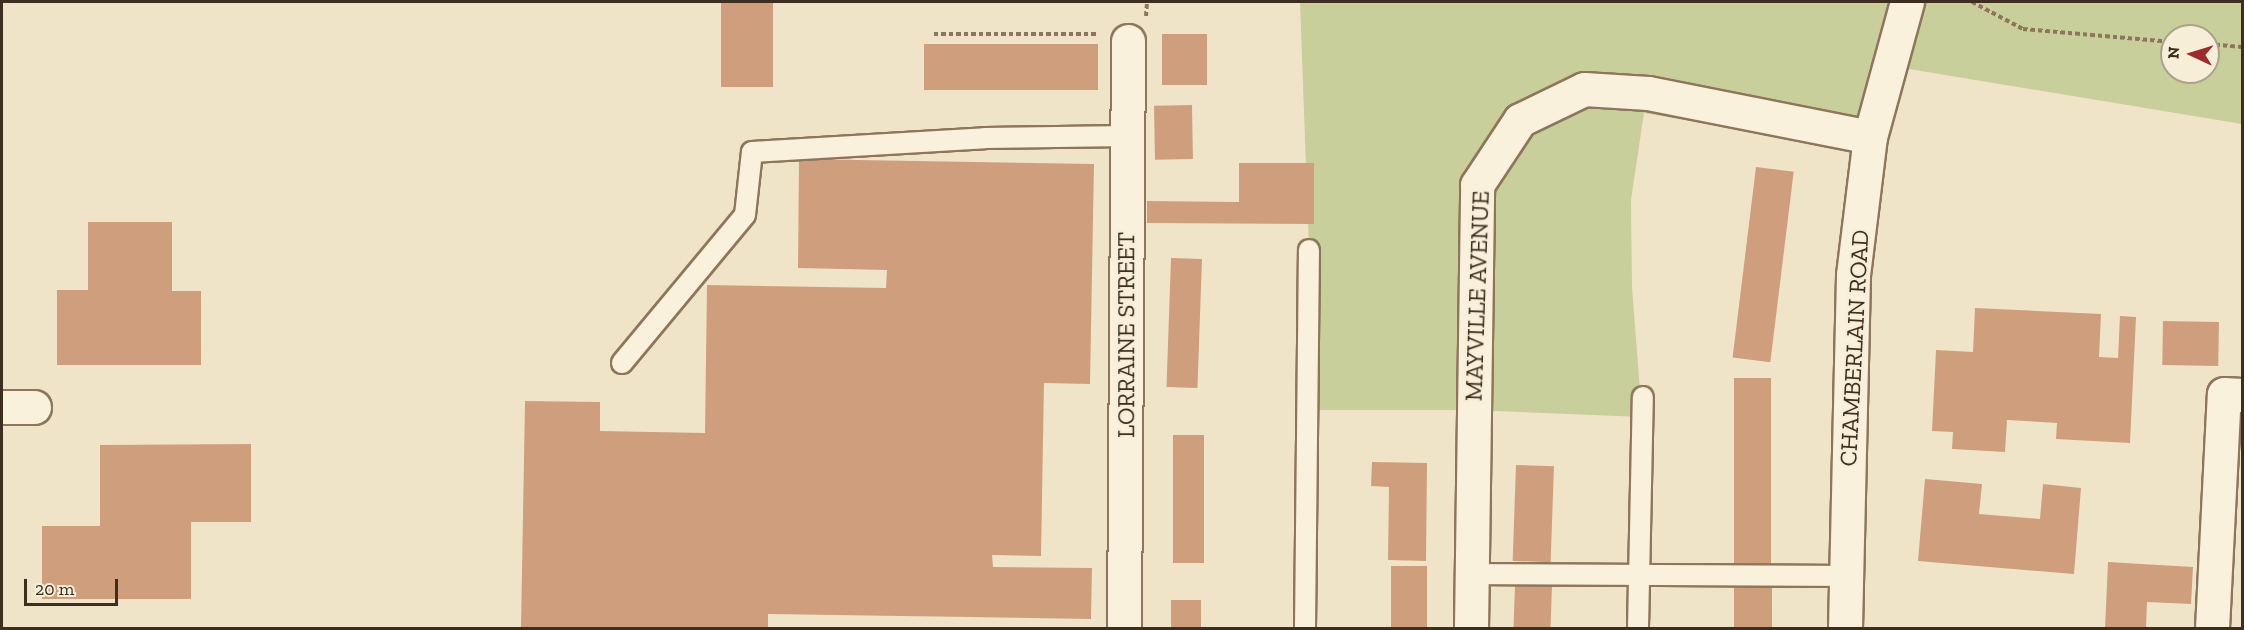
<!DOCTYPE html>
<style>
body{margin:0}
#map{position:relative;width:2244px;height:630px;overflow:hidden;background:#f0e4c8;font-family:"Zilla Slab",serif}
div>[style]{position:absolute}
[style*='--x']{left:calc(var(--x)*1px);top:calc(var(--y)*1px);width:calc(var(--w)*1px);rotate:calc(var(--a)*1deg)}
.green>*{inset:0;background:#c9cf9b}
.building>*{inset:0;background:#cf9f7d;transform-origin:0 0}
.path>*{height:4px;margin-top:-2px;transform-origin:0;background:repeating-linear-gradient(90deg,#8d765c 0 4.5px,transparent 0 7.5px)}
.roads{filter:drop-shadow(2px 0 #8d765c) drop-shadow(-2px 0 #8d765c) drop-shadow(0 2px #8d765c) drop-shadow(0 -2px #8d765c)}
.lane>*{height:20px;margin:-10px;padding:0 10px;transform-origin:10px;border-radius:10px;background:#faf1dc}
.street>*{height:33px;margin:-16.5px;padding:0 16.5px;transform-origin:16.5px;border-radius:16.5px;background:#faf1dc}
span{translate:-50% -50%;white-space:nowrap;text-align:center;line-height:1.15;-webkit-text-stroke:4.5px #f7eed8;paint-order:stroke}
.street-label{font-size:24px;color:#3d2e20}
.frame{position:absolute;inset:0;border:3px solid #3d2e20;pointer-events:none}
.north{position:absolute;left:2160px;top:24px;width:60px;height:60px;box-sizing:border-box;background:#f7eed8;border:2px solid #ada18e;border-radius:50%;rotate:274deg;font-size:16px;font-weight:700;line-height:24px;text-align:center;color:#3d2e20}
.north::after{content:'';display:block;margin:auto;width:21px;height:27px;background:#9e2a2b;clip-path:polygon(50% 0,100% 100%,50% 72%,0 100%)}
.scale{position:absolute;left:24px;top:579px;width:94px;height:27px;box-sizing:border-box;border:3px solid #3d2e20;border-top:0;padding-left:8px;font-size:18px;line-height:21px;white-space:nowrap;color:#3d2e20;-webkit-text-stroke:4px #f7eed8;paint-order:stroke}
</style>
<div id="map">
<div class="green">
<div style="clip-path:polygon(evenodd,1300px 2px,2242px 2px,2242px 124px,1891px 66px,1869px 152px,1644px 113px,1631px 200px,1632px 287px,1642px 417px,1472px 410px,1307px 410px,1309px 250px,1300px 2px,2172px 36px,2208px 36px,2208px 72px,2172px 72px,2172px 36px)"></div>
</div>
<div class="building">
<div style="left:721px;top:3px;width:52px;height:84px"></div>
<div style="left:1162px;top:34px;width:45px;height:51px"></div>
<div style="left:1098px;top:44px;width:46px;height:174px;rotate:90deg"></div>
<div style="left:1192px;top:105px;width:54px;height:38px;rotate:89deg"></div>
<div style="clip-path:polygon(799px 159px,1094px 164px,1090px 384px,1044px 383px,1041px 556px,992px 555px,993px 567px,1092px 568px,1091px 619px,768px 614px,768px 628px,521px 628px,525px 401px,600px 402px,600px 431px,705px 433px,707px 285px,886px 288px,887px 270px,798px 268px)"></div>
<div style="clip-path:polygon(1239px 163px,1314px 163px,1314px 224px,1147px 223px,1147px 201px,1239px 202px)"></div>
<div style="left:1756px;top:167px;width:38px;height:192px;rotate:7deg"></div>
<div style="clip-path:polygon(88px 222px,172px 222px,172px 291px,201px 291px,201px 365px,57px 365px,57px 290px,88px 290px)"></div>
<div style="left:1171px;top:258px;width:31px;height:129px;rotate:2deg"></div>
<div style="clip-path:polygon(1975px 308px,2101px 314px,2099px 357px,2118px 358px,2120px 316px,2136px 317px,2130px 443px,2056px 439px,2057px 423px,2007px 420px,2005px 452px,1952px 449px,1953px 432px,1932px 431px,1936px 350px,1973px 352px)"></div>
<div style="left:2163px;top:321px;width:56px;height:44px;rotate:1deg"></div>
<div style="left:1734px;top:378px;width:37px;height:192px"></div>
<div style="left:1173px;top:435px;width:31px;height:128px"></div>
<div style="clip-path:polygon(251px 444px,251px 522px,191px 522px,191px 599px,42px 599px,42px 526px,100px 526px,100px 445px)"></div>
<div style="clip-path:polygon(1372px 462px,1427px 463px,1426px 561px,1388px 560px,1389px 487px,1371px 486px)"></div>
<div style="left:1516px;top:465px;width:38px;height:96px;rotate:2deg"></div>
<div style="clip-path:polygon(1925px 479px,1982px 484px,1979px 514px,2040px 519px,2043px 484px,2081px 488px,2074px 574px,1918px 561px)"></div>
<div style="clip-path:polygon(2108px 562px,2193px 567px,2191px 604px,2147px 602px,2146px 628px,2105px 628px)"></div>
<div style="left:1391px;top:566px;width:36px;height:62px"></div>
<div style="left:1734px;top:584px;width:38px;height:44px"></div>
<div style="left:1515px;top:585px;width:37px;height:43px;rotate:2deg"></div>
<div style="left:1171px;top:600px;width:30px;height:28px"></div>
</div>
<div class="path">
<div style="--x:1972;--y:2;--w:58;--a:27.9"></div>
<div style="--x:2023;--y:29;--w:150;--a:5"></div>
<div style="--x:1146;--y:16;--w:14;--a:-86"></div>
<div style="--x:934;--y:34;--w:163;--a:0"></div>
<div style="--x:2208;--y:44;--w:34;--a:5"></div>
</div>
<div class="roads">
<div class="lane">
<div style="--x:622;--y:363;--w:192;--a:-50.3"></div>
<div style="--x:745;--y:215;--w:63;--a:-83.7"></div>
<div style="--x:752;--y:152;--w:233;--a:-3.4"></div>
<div style="--x:985;--y:138;--w:143;--a:-0.8"></div>
<div style="--x:1471;--y:574;--w:375;--a:0.3"></div>
<div style="--x:1305;--y:628;--w:378;--a:-89.4"></div>
<div style="--x:1638;--y:628;--w:231;--a:-88.8"></div>
</div>
<div class="street">
<div style="--x:2;--y:407;--w:32;--a:0"></div>
<div style="--x:1124;--y:628;--w:587;--a:-89.61"></div>
<div style="--x:1471;--y:628;--w:443;--a:-89.2"></div>
<div style="--x:1477;--y:185;--w:78;--a:-56.5"></div>
<div style="--x:1520;--y:120;--w:71;--a:-25.8"></div>
<div style="--x:1584;--y:89;--w:64;--a:3.6"></div>
<div style="--x:1648;--y:93;--w:226;--a:11.2"></div>
<div style="--x:1845;--y:628;--w:353;--a:-88.7"></div>
<div style="--x:1853;--y:275;--w:139;--a:-83"></div>
<div style="--x:1870;--y:137;--w:140;--a:-74.7"></div>
<div style="--x:2212;--y:628;--w:234;--a:-87.1"></div>
<div style="--x:2224;--y:394;--w:18;--a:3"></div>
</div>
</div>
<div class="street-label">
<span style="left:1477px;top:296px;rotate:-88deg">MAYVILLE AVENUE</span>
<span style="left:1126px;top:335px;rotate:-90deg">LORRAINE STREET</span>
<span style="left:1854px;top:348px;rotate:-87deg">CHAMBERLAIN ROAD</span>
</div>
<div class="frame"></div>
<div class="north">N</div>
<div class="scale">20 m</div>
</div>
